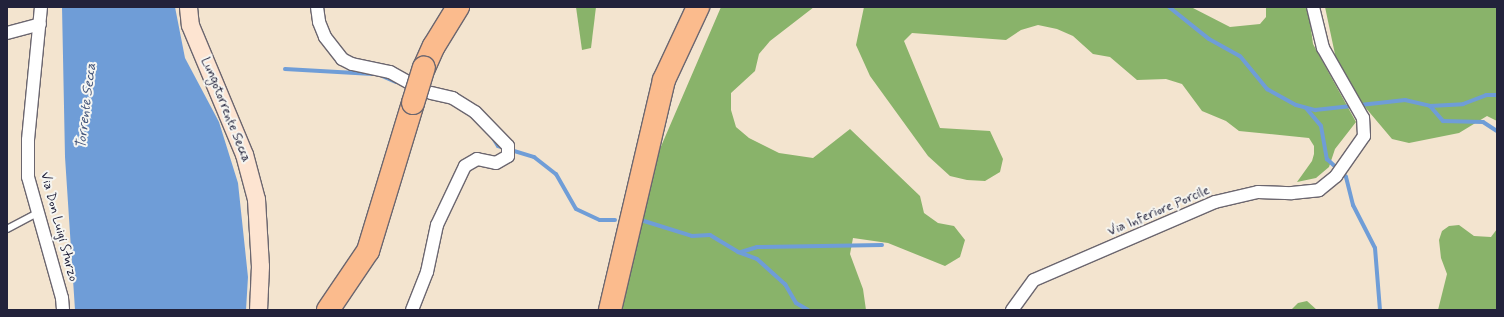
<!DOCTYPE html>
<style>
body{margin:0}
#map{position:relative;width:1504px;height:317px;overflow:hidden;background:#f3e4cf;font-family:Mynerve,sans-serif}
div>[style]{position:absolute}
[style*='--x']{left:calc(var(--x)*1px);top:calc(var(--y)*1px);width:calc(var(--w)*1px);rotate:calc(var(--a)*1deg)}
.forest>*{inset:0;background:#89b36a}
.water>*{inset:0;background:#6f9dd7}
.stream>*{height:4px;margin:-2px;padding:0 2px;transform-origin:2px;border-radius:2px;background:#6f9dd7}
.roads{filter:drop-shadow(1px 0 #6b666f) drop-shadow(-1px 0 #6b666f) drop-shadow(0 1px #6b666f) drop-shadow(0 -1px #6b666f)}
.service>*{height:6px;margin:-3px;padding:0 3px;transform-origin:3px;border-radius:3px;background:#fff}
.minor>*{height:12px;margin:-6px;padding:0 6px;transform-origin:6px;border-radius:6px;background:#fff}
.secondary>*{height:17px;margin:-8.5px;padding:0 8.5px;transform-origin:8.5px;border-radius:8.5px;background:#fde4d1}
.motorway>*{height:22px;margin:-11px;padding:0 11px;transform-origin:11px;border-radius:11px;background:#fbbb8d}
.bridges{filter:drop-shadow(1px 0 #6b666f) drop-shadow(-1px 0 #6b666f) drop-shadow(0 1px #6b666f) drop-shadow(0 -1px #6b666f)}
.motorway-bridge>*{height:22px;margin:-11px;padding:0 11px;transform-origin:11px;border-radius:11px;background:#fbbb8d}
span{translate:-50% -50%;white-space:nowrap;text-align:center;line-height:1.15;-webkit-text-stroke:4px #f6f6f2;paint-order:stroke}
.street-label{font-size:13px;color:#22223b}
.water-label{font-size:14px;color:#415379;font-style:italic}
.frame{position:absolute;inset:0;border:8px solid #22223b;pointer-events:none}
</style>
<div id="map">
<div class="forest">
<div style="clip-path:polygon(576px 7px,596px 7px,591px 48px,582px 50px)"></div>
<div style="clip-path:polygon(721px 7px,814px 7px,770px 41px,759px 54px,755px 71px,731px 93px,731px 110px,736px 127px,749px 138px,779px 153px,813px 158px,850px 129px,920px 196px,924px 213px,938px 223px,954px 226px,965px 240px,960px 257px,945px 266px,888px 243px,853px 238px,850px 254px,863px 289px,866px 310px,622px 310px,656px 158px)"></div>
<div style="clip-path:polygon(864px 7px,1191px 7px,1230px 27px,1260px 24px,1266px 17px,1266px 7px,1308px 7px,1313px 44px,1356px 122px,1335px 149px,1329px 167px,1316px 178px,1297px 182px,1312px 161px,1314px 154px,1314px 146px,1309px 138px,1239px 131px,1226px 121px,1202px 111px,1182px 84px,1166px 79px,1137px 80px,1110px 57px,1093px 54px,1073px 36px,1057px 29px,1038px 25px,1021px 30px,1006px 40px,912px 33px,904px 41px,940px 128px,990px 131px,1003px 159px,1000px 172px,985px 181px,967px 180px,950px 176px,928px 156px,870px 76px,856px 45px)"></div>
<div style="clip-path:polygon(1325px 7px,1497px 7px,1497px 121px,1487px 116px,1459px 133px,1409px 143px,1392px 139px,1354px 94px,1336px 59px)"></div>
<div style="clip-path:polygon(1459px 225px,1474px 236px,1491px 237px,1497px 229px,1497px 310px,1438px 310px,1447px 274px,1441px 258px,1439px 240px,1442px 231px,1449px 226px)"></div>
<div style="clip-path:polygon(1307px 301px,1317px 310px,1291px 310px,1298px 303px)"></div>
</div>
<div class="water">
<div style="clip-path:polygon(62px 7px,175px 7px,185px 58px,219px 122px,238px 183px,248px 277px,246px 310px,75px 310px,65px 157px)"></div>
</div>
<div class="stream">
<div style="--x:1169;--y:7;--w:51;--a:38.7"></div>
<div style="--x:1209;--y:39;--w:35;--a:29"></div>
<div style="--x:1240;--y:56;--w:43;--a:50.7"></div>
<div style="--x:1267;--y:89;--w:33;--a:29"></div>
<div style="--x:1296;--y:105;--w:20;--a:15"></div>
<div style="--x:1315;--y:110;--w:91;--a:-6.3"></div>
<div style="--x:1405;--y:100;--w:26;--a:13"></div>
<div style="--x:1430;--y:106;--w:20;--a:49"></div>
<div style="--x:1443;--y:121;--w:40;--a:1.4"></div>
<div style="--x:1483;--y:122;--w:17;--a:33"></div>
<div style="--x:285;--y:69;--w:88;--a:3.3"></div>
<div style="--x:382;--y:76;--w:15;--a:23"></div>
<div style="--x:1430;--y:106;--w:33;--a:-3"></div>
<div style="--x:1463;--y:104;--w:25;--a:-21"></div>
<div style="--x:1486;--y:95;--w:11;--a:0"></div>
<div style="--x:1306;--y:108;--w:23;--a:50"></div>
<div style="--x:1321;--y:126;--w:34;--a:80"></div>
<div style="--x:1327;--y:159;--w:26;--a:43"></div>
<div style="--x:1346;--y:177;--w:29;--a:76"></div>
<div style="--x:1353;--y:205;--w:48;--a:62.9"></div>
<div style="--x:1375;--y:248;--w:62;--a:85.4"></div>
<div style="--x:493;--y:138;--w:9;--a:58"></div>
<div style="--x:498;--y:146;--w:38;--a:17"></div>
<div style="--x:534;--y:157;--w:28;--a:38"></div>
<div style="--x:556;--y:174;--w:40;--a:60.3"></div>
<div style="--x:576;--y:209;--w:26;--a:25"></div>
<div style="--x:600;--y:220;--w:15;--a:0"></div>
<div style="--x:644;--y:221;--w:50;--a:17.4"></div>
<div style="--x:692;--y:236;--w:18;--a:-3"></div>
<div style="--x:710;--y:235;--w:33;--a:31"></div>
<div style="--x:738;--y:252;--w:20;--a:20"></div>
<div style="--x:757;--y:259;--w:38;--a:42"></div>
<div style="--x:785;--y:284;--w:22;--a:60"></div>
<div style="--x:796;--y:303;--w:14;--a:30"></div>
<div style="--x:741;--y:252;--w:17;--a:-17"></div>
<div style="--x:757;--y:247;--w:125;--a:-0.9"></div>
</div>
<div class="roads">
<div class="service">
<div style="--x:7;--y:229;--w:34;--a:-28"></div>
</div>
<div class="minor">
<div style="--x:41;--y:7;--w:134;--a:95.6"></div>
<div style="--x:28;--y:140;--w:37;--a:90"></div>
<div style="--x:28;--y:177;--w:126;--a:74.3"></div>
<div style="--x:62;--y:298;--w:12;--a:85"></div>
<div style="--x:317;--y:7;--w:15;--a:82"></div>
<div style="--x:319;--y:22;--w:16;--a:68"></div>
<div style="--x:325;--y:37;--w:28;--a:52"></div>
<div style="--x:342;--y:59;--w:11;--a:27"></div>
<div style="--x:352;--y:64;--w:39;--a:12"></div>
<div style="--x:390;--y:72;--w:21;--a:29"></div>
<div style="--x:7;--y:33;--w:34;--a:-15"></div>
<div style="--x:412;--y:310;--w:41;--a:-68.5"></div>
<div style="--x:427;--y:272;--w:48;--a:-78"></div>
<div style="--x:437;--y:225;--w:65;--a:-64.6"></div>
<div style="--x:465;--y:166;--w:14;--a:-30"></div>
<div style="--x:477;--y:159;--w:19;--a:12"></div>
<div style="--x:496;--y:163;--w:14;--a:-30"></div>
<div style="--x:508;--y:156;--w:10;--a:-90"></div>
<div style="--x:508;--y:146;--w:47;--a:-134.1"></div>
<div style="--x:475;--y:112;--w:26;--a:-148"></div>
<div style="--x:453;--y:98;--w:23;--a:-167"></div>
<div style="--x:1012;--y:310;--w:37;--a:-54"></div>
<div style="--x:1034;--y:280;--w:197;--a:-23.3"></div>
<div style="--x:1215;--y:202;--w:44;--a:-13.1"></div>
<div style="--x:1258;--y:192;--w:34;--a:2"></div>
<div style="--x:1292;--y:193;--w:27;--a:-6"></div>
<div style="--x:1319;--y:190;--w:22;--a:-39"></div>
<div style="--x:1336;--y:176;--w:49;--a:-55"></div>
<div style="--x:1364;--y:136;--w:18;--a:-93"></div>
<div style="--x:1363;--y:118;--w:81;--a:-119.7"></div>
<div style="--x:1323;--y:48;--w:42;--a:-103.7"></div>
</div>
<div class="secondary">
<div style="--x:188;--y:7;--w:18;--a:84"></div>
<div style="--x:190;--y:25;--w:140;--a:67.3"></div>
<div style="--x:244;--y:154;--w:47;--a:75.1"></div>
<div style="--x:256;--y:199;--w:67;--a:86.6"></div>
<div style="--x:260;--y:266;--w:44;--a:92.6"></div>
</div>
<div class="motorway">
<div style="--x:424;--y:68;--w:24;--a:-66"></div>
<div style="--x:434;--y:46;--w:46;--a:-58.4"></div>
<div style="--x:328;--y:310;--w:71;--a:-55.9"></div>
<div style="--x:368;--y:251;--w:155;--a:-73.1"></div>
<div style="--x:610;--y:310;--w:236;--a:-76.8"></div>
<div style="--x:664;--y:80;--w:81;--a:-65"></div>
</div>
</div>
<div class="bridges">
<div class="motorway-bridge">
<div style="--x:413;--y:103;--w:37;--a:-73"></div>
</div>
</div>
<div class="street-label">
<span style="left:225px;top:110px;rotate:68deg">Lungotorrente Secca</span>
<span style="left:1159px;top:212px;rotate:-23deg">Via Inferiore Porcile</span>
<span style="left:58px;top:227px;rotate:75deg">Via Don Luigi Sturzo</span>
</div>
<div class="water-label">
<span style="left:86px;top:106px;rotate:-83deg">Torrente Secca</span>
</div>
<div class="frame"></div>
</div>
